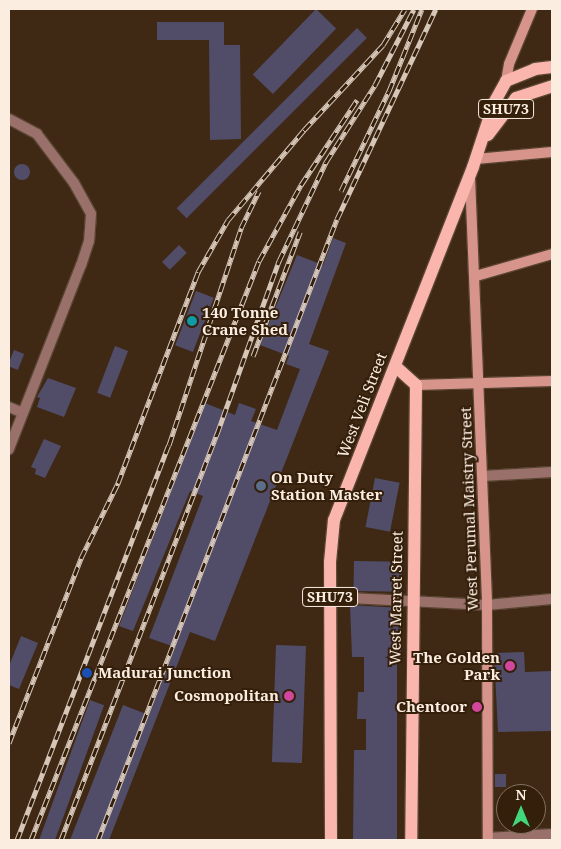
<!DOCTYPE html>
<style>
body{margin:0}
#map{position:relative;width:561px;height:849px;overflow:hidden;background:#3f2915;font-family:"Noto Serif",serif}
div>[style]{position:absolute}
[style*='--x']{left:calc(var(--x)*1px);top:calc(var(--y)*1px);width:calc(var(--w)*1px);rotate:calc(var(--a)*1deg)}
.building>*{inset:0;background:#514d69;transform-origin:0 0}
.round{border-radius:50%}
.roads{filter:drop-shadow(1px 0 #594432) drop-shadow(-1px 0 #594432) drop-shadow(0 1px #594432) drop-shadow(0 -1px #594432)}
.street>*{height:10px;margin:-5px;padding:0 5px;transform-origin:5px;border-radius:5px;background:#99706a}
.secondary>*{height:10px;margin:-5px;padding:0 5px;transform-origin:5px;border-radius:5px;background:#d6948b}
.primary>*{height:12px;margin:-6px;padding:0 6px;transform-origin:6px;border-radius:6px;background:#fab5ac}
.rail>*{height:5px;margin-top:-2.5px;transform-origin:0;background:repeating-linear-gradient(90deg,#341f0b 0 9px,#d6c6b8 0 18px);box-sizing:border-box;border-block:1px solid #d6c6b8}
.dots>*{width:14px;height:14px;translate:-50% -50%;box-sizing:border-box;border:2px solid #341f0b;border-radius:50%}
span{translate:-50% -50%;white-space:nowrap;text-align:center;line-height:1.15;-webkit-text-stroke:4px #341f0b;paint-order:stroke}
.shield-label span{padding:1px 4px;background:#341f0b;border:1px solid;border-radius:4px;-webkit-text-stroke-width:0}
.shield-label{font-size:14px;color:#fcede1;font-weight:700}
.poi-label{font-size:15px;color:#fcede1;font-weight:700}
.left{translate:0 -50%;text-align:left}
.right{translate:-100% -50%;text-align:right}
.street-label{font-size:15px;color:#fcede1}
.frame{position:absolute;inset:0;border:10px solid #fcede1;pointer-events:none}
.north{position:absolute;left:496px;top:784px;width:50px;height:50px;box-sizing:border-box;background:#341f0b;border:1px solid #847161;border-radius:50%;rotate:0deg;font-size:14px;font-weight:700;line-height:20px;text-align:center;color:#fcede1}
.north::after{content:'';display:block;margin:auto;width:18px;height:22px;background:#43d77b;clip-path:polygon(50% 0,100% 100%,50% 72%,0 100%)}
</style>
<div id="map">
<div class="building">
<div style="left:316px;top:9px;width:28px;height:91px;rotate:44deg"></div>
<div style="clip-path:polygon(157px 22px,224px 22px,224px 45px,240px 45px,241px 139px,210px 140px,209px 40px,157px 40px)"></div>
<div style="left:357px;top:28px;width:14px;height:255px;rotate:45deg"></div>
<div class="round" style="left:14px;top:164px;width:16px;height:16px"></div>
<div style="clip-path:polygon(333px 238px,346px 243px,309px 344px,329px 351px,215px 641px,190px 632px,109px 840px,70px 840px,123px 705px,149px 715px,175px 647px,149px 638px,203px 496px,190px 491px,133px 631px,119px 626px,205px 403px,235px 415px,239px 403px,256px 409px,251px 421px,277px 430px,300px 369px,286px 364px,289px 356px,260px 345px,297px 255px,323px 265px)"></div>
<div style="left:179px;top:245px;width:11px;height:24px;rotate:45deg"></div>
<div style="left:196px;top:291px;width:19px;height:58px;rotate:21deg"></div>
<div style="left:115px;top:346px;width:14px;height:50px;rotate:21deg"></div>
<div style="left:14px;top:350px;width:11px;height:17px;rotate:22deg"></div>
<div style="clip-path:polygon(48px 378px,76px 388px,64px 417px,37px 407px,40px 398px,37px 397px)"></div>
<div style="clip-path:polygon(44px 439px,61px 446px,45px 478px,35px 474px,36px 469px,31px 467px)"></div>
<div style="left:375px;top:478px;width:25px;height:50px;rotate:11deg"></div>
<div style="left:354px;top:561px;width:48px;height:30px;rotate:1deg"></div>
<div style="clip-path:polygon(350px 605px,401px 608px,401px 658px,397px 658px,397px 840px,353px 840px,354px 750px,366px 750px,366px 719px,357px 719px,358px 692px,364px 692px,364px 657px,352px 657px)"></div>
<div style="clip-path:polygon(21px 636px,38px 643px,19px 689px,9px 685px,9px 666px)"></div>
<div style="left:276px;top:645px;width:30px;height:117px;rotate:2deg"></div>
<div style="clip-path:polygon(524px 652px,525px 672px,552px 671px,552px 731px,498px 732px,494px 653px)"></div>
<div style="left:90px;top:700px;width:15px;height:150px;rotate:20deg"></div>
<div style="left:495px;top:774px;width:11px;height:13px"></div>
</div>
<div class="roads">
<div class="street">
<div style="--x:9;--y:119;--w:32;--a:28"></div>
<div style="--x:37;--y:134;--w:61;--a:52.9"></div>
<div style="--x:74;--y:183;--w:35;--a:61"></div>
<div style="--x:91;--y:214;--w:27;--a:94"></div>
<div style="--x:89;--y:241;--w:25;--a:108"></div>
<div style="--x:81;--y:265;--w:198;--a:111.4"></div>
<div style="--x:9;--y:407;--w:15;--a:23"></div>
<div style="--x:483;--y:476;--w:69;--a:-3.3"></div>
<div style="--x:330;--y:597;--w:157;--a:2.9"></div>
<div style="--x:487;--y:605;--w:65;--a:-5.3"></div>
<div style="--x:488;--y:838;--w:64;--a:-3.6"></div>
</div>
<div class="secondary">
<div style="--x:506;--y:81;--w:17;--a:-80"></div>
<div style="--x:509;--y:64;--w:60;--a:-67.3"></div>
<div style="--x:476;--y:159;--w:76;--a:-5.3"></div>
<div style="--x:470;--y:177;--w:428;--a:87.7"></div>
<div style="--x:487;--y:605;--w:235;--a:89.8"></div>
<div style="--x:476;--y:276;--w:79;--a:-16.1"></div>
<div style="--x:416;--y:385;--w:136;--a:-1.7"></div>
</div>
<div class="primary">
<div style="--x:506;--y:81;--w:31;--a:-22"></div>
<div style="--x:535;--y:69;--w:17;--a:-7"></div>
<div style="--x:488;--y:135;--w:46;--a:-52.9"></div>
<div style="--x:516;--y:98;--w:38;--a:-18"></div>
<div style="--x:395;--y:366;--w:28;--a:42"></div>
<div style="--x:416;--y:385;--w:455;--a:90.6"></div>
<div style="--x:331;--y:840;--w:278;--a:-90.2"></div>
<div style="--x:330;--y:562;--w:42;--a:-84.6"></div>
<div style="--x:334;--y:520;--w:379;--a:-68.5"></div>
<div style="--x:473;--y:167;--w:67;--a:-71.8"></div>
<div style="--x:494;--y:103;--w:25;--a:-61"></div>
</div>
</div>
<div class="rail">
<div style="--x:341;--y:191;--w:111;--a:-64.4"></div>
<div style="--x:389;--y:91;--w:88;--a:-68.1"></div>
<div style="--x:253;--y:356;--w:133;--a:-69.2"></div>
<div style="--x:9;--y:743;--w:199;--a:-68.7"></div>
<div style="--x:81;--y:558;--w:84;--a:-63.7"></div>
<div style="--x:118;--y:483;--w:226;--a:-69.2"></div>
<div style="--x:198;--y:272;--w:60;--a:-60"></div>
<div style="--x:228;--y:220;--w:118;--a:-49.8"></div>
<div style="--x:304;--y:130;--w:116;--a:-47.1"></div>
<div style="--x:383;--y:45;--w:42;--a:-58.6"></div>
<div style="--x:17;--y:840;--w:423;--a:-69"></div>
<div style="--x:169;--y:445;--w:229;--a:-71.6"></div>
<div style="--x:241;--y:228;--w:41;--a:-64.1"></div>
<div style="--x:31;--y:840;--w:622;--a:-68.51"></div>
<div style="--x:259;--y:261;--w:87;--a:-61.1"></div>
<div style="--x:301;--y:185;--w:102;--a:-56.6"></div>
<div style="--x:61;--y:840;--w:435;--a:-69"></div>
<div style="--x:217;--y:434;--w:184;--a:-70.3"></div>
<div style="--x:279;--y:261;--w:110;--a:-64.6"></div>
<div style="--x:326;--y:162;--w:91;--a:-57.5"></div>
<div style="--x:375;--y:85;--w:85;--a:-62.8"></div>
<div style="--x:98;--y:840;--w:665;--a:-68.95"></div>
<div style="--x:337;--y:219;--w:232;--a:-64.8"></div>
</div>
<div class="dots">
<div style="left:192px;top:321px;background:#0f9aa8"></div>
<div style="left:261px;top:486px;background:#5c6f8a"></div>
<div style="left:510px;top:666px;background:#d1479c"></div>
<div style="left:87px;top:673px;background:#1a4fb4"></div>
<div style="left:289px;top:696px;background:#d1479c"></div>
<div style="left:477px;top:707px;background:#d1479c"></div>
</div>
<div class="shield-label">
<span style="left:506px;top:109px">SHU73</span>
<span style="left:330px;top:597px">SHU73</span>
</div>
<div class="poi-label">
<span class="left" style="left:202px;top:321px">140 Tonne<br>Crane Shed</span>
<span class="left" style="left:271px;top:486px">On Duty<br>Station Master</span>
<span class="right" style="left:500px;top:666px">The Golden<br>Park</span>
<span class="left" style="left:98px;top:673px">Madurai Junction</span>
<span class="right" style="left:279px;top:696px">Cosmopolitan</span>
<span class="right" style="left:467px;top:707px">Chentoor</span>
</div>
<div class="street-label">
<span style="left:362px;top:405px;rotate:-69deg">West Veli Street</span>
<span style="left:469px;top:509px;rotate:-92deg">West Perumal Maistry Street</span>
<span style="left:396px;top:598px;rotate:-89deg">West Marret Street</span>
</div>
<div class="frame"></div>
<div class="north">N</div>
</div>
